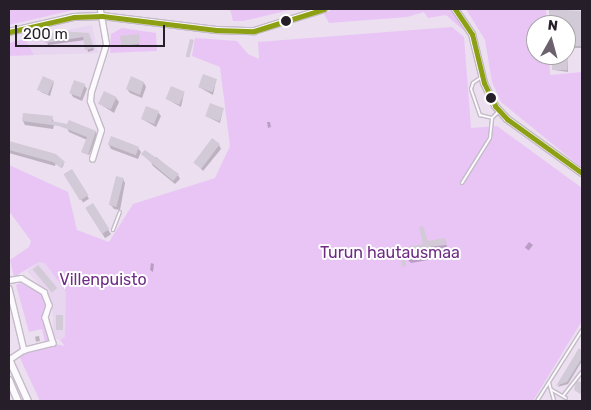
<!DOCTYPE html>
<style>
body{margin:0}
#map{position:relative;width:591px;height:410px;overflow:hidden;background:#ebdff0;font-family:Rubik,sans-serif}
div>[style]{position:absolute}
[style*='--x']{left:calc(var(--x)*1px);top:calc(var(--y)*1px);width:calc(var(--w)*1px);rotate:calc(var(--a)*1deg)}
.built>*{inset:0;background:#e8d5ef}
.green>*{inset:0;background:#e9c5f6}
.shadow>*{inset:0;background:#0003;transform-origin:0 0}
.building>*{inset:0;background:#d3cad7;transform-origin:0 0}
.roads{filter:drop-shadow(1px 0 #c4bbc8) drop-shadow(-1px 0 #c4bbc8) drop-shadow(0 1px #c4bbc8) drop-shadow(0 -1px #c4bbc8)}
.lane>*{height:2px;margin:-1px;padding:0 1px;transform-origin:1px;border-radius:1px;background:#fcfafd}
.street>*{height:4.5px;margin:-2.25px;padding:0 2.25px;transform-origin:2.25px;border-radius:2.25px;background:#fcfafd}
.secondary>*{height:6px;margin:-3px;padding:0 3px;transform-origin:3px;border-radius:3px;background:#fcfafd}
.bus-1>*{height:5px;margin:-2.5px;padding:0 2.5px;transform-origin:2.5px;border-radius:2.5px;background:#8d9f12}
.dots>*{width:14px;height:14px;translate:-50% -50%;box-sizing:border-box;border:2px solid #fff;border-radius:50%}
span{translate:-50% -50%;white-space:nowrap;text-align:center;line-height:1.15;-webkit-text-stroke:4px #fff;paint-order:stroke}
.park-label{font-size:16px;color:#6e2c84}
.frame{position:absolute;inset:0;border:10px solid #261e28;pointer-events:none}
.north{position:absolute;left:526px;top:15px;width:50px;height:50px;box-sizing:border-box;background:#fff;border:1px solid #a8a5a9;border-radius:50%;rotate:7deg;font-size:14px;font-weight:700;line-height:20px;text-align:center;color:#261e28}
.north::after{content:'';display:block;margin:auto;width:18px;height:22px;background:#6b626e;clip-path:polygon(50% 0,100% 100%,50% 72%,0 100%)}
.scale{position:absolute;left:15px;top:25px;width:150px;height:22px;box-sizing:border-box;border:2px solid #261e28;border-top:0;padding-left:6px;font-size:15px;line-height:18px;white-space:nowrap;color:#261e28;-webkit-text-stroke:4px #fff;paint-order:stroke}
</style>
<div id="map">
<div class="built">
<div style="clip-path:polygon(92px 25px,98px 53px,34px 55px,25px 39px)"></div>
<div style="clip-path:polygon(39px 262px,45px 263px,66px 292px,65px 337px,60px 340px,53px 337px,53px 314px,47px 293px,27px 271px)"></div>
</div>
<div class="green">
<div style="clip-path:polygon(9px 9px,78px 9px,9px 25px)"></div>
<div style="clip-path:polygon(230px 9px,294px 9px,243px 21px,233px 21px)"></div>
<div style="clip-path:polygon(333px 9px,450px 9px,465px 28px,463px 30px,446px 15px,428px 18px,424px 12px,407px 17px,329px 23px,324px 14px)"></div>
<div style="clip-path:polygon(466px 9px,546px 9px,547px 25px,536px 25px,536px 55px,549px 55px,550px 75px,582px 72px,582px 168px,501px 102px,492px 82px,485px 40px)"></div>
<div style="clip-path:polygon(452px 27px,464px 37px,471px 128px,497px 126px,582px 188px,582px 321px,533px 401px,40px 401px,19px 356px,55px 344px,65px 346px,60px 340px,65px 337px,66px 292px,45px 263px,39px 262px,14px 277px,10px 260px,29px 247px,31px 241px,9px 211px,9px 165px,68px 192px,77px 230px,109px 242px,133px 204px,215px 178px,230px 146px,220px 67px,192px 56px,195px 38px,237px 41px,248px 54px,259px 59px,258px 42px)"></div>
<div style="clip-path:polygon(122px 28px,156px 33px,157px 51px,110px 53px,111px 34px)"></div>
<div style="clip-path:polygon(25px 39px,34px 55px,9px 56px,9px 43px)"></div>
<div style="clip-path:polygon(20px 283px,44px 295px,47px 303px,43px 319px,49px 341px,45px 342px,42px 329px,29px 332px,16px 285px)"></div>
</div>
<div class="shadow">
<div style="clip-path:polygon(550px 9px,562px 9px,562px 13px,567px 10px,568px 13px,582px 12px,582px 48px,567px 48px,568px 72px,554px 70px,554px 55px,566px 55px,566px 25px,554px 25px)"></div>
<div style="clip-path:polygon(45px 36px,90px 37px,94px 50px,88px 52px,85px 40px,48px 45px)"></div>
<div style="clip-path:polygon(138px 36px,139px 45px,122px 45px)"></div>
<div style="clip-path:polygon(216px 81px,213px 95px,199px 87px)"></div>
<div style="clip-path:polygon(54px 82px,50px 96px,41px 92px,40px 90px)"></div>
<div style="clip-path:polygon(144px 83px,146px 87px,142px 98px,130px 93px,127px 89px)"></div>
<div style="clip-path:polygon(84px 85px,87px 89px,82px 101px,73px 97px,71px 93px)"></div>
<div style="clip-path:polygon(184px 93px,181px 107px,167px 99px)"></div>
<div style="clip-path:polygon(116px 98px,119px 102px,114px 113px,100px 104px)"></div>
<div style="clip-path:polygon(223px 109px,220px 123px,206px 116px)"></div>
<div style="clip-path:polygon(158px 112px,161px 116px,156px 127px,142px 119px)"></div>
<div style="clip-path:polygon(52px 118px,54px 122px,66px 125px,69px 122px,96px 132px,98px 136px,89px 155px,82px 152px,87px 140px,69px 132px,66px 126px,54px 125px,53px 129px,25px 125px,23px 121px)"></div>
<div style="clip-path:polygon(267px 122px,270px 122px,271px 127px,268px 128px)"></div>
<div style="clip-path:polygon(9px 142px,55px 155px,64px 164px,62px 168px,56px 163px,55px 166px,9px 153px)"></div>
<div style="clip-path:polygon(109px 145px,138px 148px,141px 152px,138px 159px,111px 149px)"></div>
<div style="clip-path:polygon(219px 145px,221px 149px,203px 171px,195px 162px)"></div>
<div style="clip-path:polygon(156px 157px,178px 175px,180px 179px,175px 184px,153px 166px,151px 162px)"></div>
<div style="left:71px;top:170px;width:34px;height:7px;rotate:58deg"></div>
<div style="clip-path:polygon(123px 179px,125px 183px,120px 210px,114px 209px,111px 205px)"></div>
<div style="left:92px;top:205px;width:35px;height:7px;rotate:57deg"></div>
<div style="clip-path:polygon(445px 240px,447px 247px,429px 250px,428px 260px,411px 263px,406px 258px,428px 242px)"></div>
<div style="left:529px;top:242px;width:5px;height:7px;rotate:37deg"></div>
<div style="clip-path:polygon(151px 263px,154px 264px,153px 272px,150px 270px)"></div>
<div style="left:39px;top:336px;width:5px;height:4px;rotate:79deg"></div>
<div style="clip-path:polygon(579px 350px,582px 361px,568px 384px,558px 387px)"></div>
</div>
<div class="building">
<div style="clip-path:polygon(549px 9px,582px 11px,582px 46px,566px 46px,566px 25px,553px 25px,553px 19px,549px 20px)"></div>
<div style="clip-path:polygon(59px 31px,89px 33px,94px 48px,85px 50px,83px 37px,45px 43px,43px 35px)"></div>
<div style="left:139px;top:34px;width:10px;height:19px;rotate:84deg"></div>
<div style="left:190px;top:39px;width:4px;height:18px;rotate:14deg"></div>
<div style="left:552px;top:55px;width:15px;height:15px"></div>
<div style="left:203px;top:74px;width:15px;height:14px;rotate:20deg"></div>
<div style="left:43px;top:76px;width:12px;height:15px;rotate:24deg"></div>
<div style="clip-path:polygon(131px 76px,144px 82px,140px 95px,126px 89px)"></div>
<div style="left:74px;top:80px;width:12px;height:14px;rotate:20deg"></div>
<div style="left:171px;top:86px;width:15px;height:14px;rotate:23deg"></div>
<div style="left:104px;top:91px;width:14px;height:14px;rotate:25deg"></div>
<div style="left:210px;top:103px;width:15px;height:14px;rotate:20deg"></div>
<div style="left:146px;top:106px;width:14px;height:14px;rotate:21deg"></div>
<div style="clip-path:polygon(23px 113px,53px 116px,52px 121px,67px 124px,69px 120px,96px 131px,88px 155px,81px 152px,87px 137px,59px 126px,22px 121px)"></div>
<div style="left:111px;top:136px;width:30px;height:9px;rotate:21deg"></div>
<div style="left:212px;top:138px;width:10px;height:31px;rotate:37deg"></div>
<div style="clip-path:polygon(9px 141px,56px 154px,65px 162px,61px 168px,53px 162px,9px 150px)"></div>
<div style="clip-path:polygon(145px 150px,179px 174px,173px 181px,141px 154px)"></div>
<div style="left:72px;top:169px;width:31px;height:10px;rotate:58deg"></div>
<div style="left:116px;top:176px;width:8px;height:30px;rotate:14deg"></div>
<div style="left:93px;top:203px;width:31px;height:9px;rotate:58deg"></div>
<div style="clip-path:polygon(423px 226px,428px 241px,445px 238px,446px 245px,429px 247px,426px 259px,405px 258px,406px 266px,402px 267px,400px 255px,404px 254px,403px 248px,423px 244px,419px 227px)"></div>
<div style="left:38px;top:265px;width:30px;height:7px;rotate:50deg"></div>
<div style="left:56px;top:315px;width:7px;height:15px"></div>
<div style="clip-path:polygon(579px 348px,582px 351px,582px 358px,567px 382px,556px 386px)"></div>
<div style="clip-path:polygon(576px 381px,582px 382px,582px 395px,574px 390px)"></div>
</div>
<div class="roads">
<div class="lane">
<div style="--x:480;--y:78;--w:9;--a:144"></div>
<div style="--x:473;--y:83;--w:6;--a:108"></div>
<div style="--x:471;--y:89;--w:28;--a:71"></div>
<div style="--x:480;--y:115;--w:12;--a:14"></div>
<div style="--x:462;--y:183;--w:53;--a:-58.1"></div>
<div style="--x:490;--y:138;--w:20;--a:-84"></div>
<div style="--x:492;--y:118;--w:10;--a:-45"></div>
<div style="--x:113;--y:230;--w:19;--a:-69"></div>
<div style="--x:549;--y:383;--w:19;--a:74"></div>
<div style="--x:552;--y:390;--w:16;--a:30"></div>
<div style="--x:563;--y:396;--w:31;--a:-52"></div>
<div style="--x:537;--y:401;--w:84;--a:-57.6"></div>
</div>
<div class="street">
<div style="--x:92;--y:159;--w:30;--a:-73"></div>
<div style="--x:101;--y:130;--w:31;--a:-111"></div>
<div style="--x:90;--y:101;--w:9;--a:-84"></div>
<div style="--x:91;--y:92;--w:50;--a:-72.6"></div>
<div style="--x:106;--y:44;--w:36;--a:-100"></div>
<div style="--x:9;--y:280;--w:12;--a:-9"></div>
<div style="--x:21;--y:278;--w:27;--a:31"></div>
<div style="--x:44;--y:292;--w:14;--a:69"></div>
<div style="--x:49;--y:305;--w:13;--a:108"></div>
<div style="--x:45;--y:317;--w:27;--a:73"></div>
<div style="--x:53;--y:343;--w:30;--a:166"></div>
<div style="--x:24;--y:350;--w:18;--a:146"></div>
<div style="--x:9;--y:288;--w:64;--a:76.4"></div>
</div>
<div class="secondary">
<div style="--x:455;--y:9;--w:30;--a:56"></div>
<div style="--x:472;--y:34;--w:50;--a:76.2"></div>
<div style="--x:484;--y:83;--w:25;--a:64"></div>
<div style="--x:495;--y:106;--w:18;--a:47"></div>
<div style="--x:507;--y:119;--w:92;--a:35.8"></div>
<div style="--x:9;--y:32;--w:67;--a:-13"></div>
<div style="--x:74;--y:17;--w:28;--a:-2"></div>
<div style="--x:102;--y:16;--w:115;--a:7"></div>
<div style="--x:216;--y:30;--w:38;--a:2"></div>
<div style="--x:254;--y:31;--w:73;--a:-17.4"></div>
<div style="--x:9;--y:359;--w:46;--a:65.7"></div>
<div style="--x:9;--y:380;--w:23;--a:67"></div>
</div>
</div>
<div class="bus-1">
<div style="--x:455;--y:9;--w:30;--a:56"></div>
<div style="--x:472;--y:34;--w:50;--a:76.2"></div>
<div style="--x:484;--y:83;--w:25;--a:64"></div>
<div style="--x:495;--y:106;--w:18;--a:47"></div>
<div style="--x:507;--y:119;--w:92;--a:35.8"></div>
<div style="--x:9;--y:32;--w:67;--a:-13"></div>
<div style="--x:74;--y:17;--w:28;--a:-2"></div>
<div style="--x:102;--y:16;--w:115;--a:7"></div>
<div style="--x:216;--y:30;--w:38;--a:2"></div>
<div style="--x:254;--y:31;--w:73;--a:-17.4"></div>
</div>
<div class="dots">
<div style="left:286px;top:21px;background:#261e28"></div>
<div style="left:491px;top:98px;background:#261e28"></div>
</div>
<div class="park-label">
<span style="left:390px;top:253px">Turun hautausmaa</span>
<span style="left:103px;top:280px">Villenpuisto</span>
</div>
<div class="frame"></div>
<div class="north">N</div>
<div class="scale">200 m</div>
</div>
